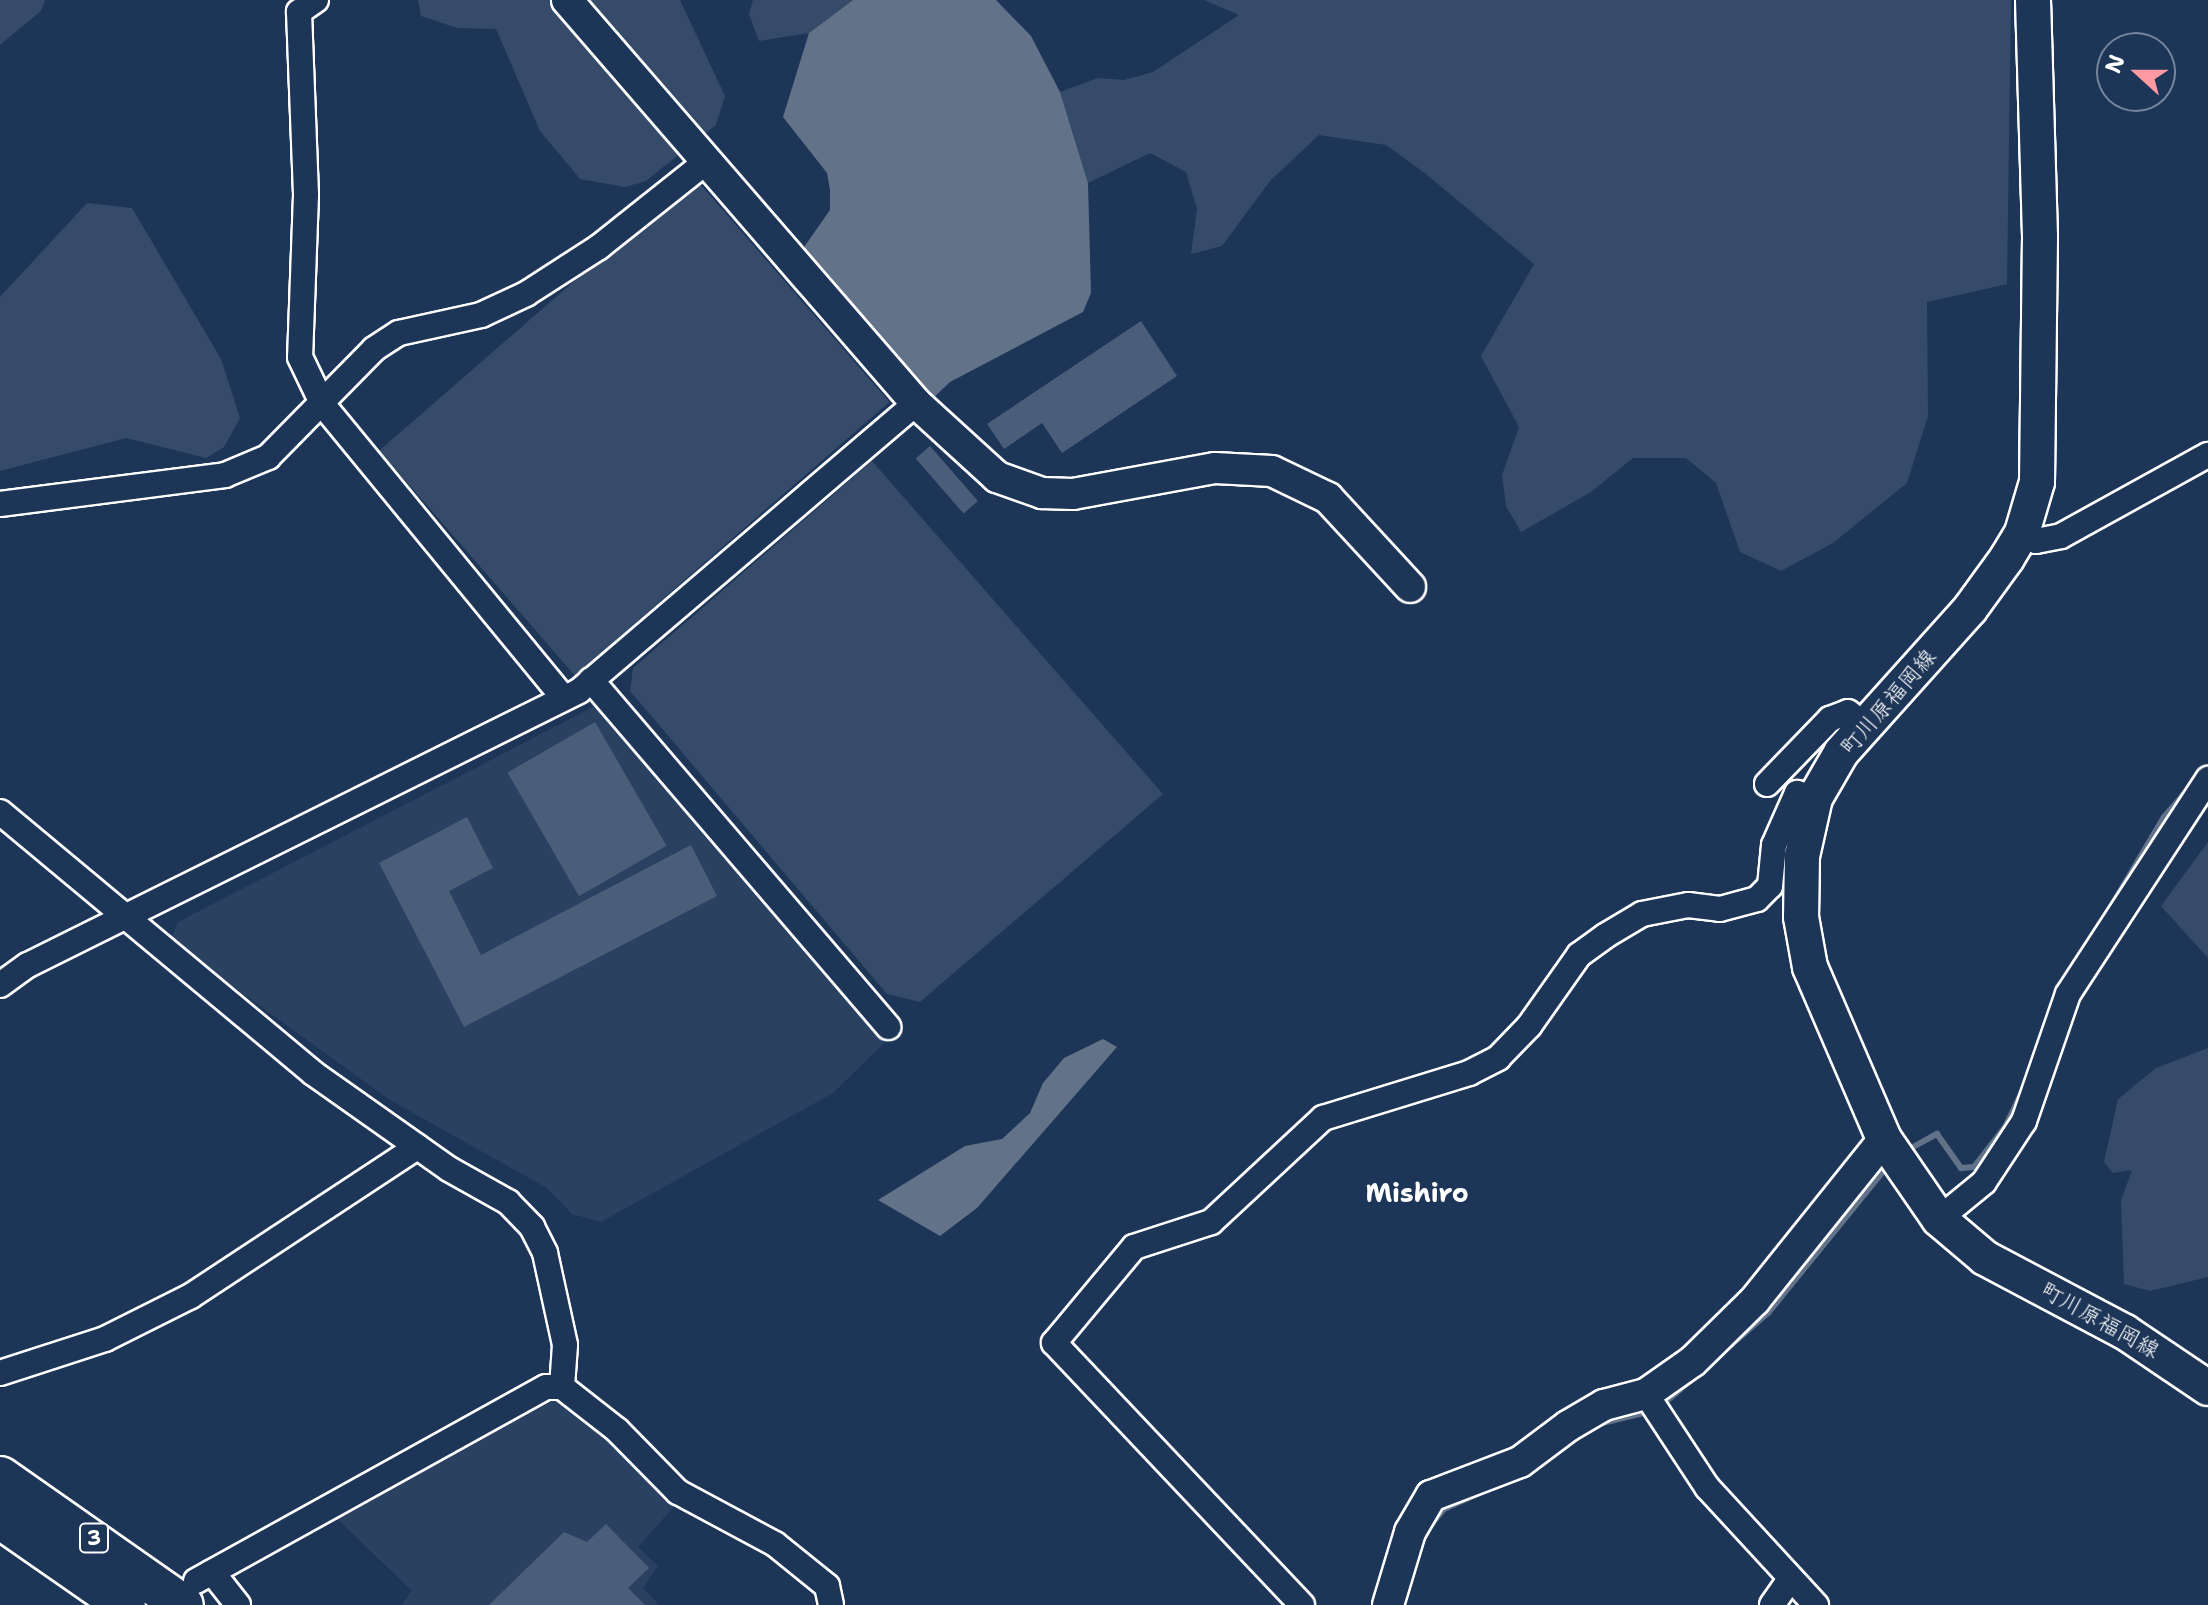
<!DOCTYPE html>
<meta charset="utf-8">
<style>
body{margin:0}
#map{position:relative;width:2208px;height:1605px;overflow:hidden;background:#1d3557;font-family:"Shantell Sans","Klee One",sans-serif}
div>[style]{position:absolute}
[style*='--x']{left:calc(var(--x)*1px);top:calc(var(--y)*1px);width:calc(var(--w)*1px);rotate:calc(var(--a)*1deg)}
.built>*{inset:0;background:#2a4161}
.green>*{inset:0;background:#364b69;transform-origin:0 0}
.water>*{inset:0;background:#617289}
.stream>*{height:6px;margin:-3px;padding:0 3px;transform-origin:3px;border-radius:3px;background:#617289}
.building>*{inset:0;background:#4a5d79;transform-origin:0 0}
.roads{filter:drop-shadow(2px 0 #fff) drop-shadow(-2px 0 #fff) drop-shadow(0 2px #fff) drop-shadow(0 -2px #fff)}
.minor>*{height:24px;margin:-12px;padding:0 12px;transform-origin:12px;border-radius:12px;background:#1d3557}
.tertiary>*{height:30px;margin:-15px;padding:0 15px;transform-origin:15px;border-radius:15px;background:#1d3557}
.secondary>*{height:34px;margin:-17px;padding:0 17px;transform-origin:17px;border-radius:17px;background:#1d3557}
.trunk>*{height:40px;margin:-20px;padding:0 20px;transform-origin:20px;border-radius:20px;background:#1d3557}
span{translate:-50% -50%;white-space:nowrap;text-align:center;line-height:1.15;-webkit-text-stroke:7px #1d3557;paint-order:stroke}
.shield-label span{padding:2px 6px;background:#1d3557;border:2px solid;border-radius:6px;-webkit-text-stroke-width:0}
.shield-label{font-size:20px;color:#fff;font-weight:700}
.street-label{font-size:22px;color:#fff}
.quarter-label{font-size:26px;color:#fff;font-weight:700}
.north{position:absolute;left:2096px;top:32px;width:80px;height:80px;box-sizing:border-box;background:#1d3557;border:2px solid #77869a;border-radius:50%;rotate:291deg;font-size:22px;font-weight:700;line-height:32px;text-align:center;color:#fff}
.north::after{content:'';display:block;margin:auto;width:28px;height:36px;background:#ff9aa2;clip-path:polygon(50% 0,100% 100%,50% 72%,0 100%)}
</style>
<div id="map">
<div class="built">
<div style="clip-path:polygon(597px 705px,887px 1040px,833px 1093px,601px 1222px,572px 1214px,547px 1188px,390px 1100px,170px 941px,178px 922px)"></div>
<div style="clip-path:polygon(562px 1396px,678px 1502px,638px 1547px,658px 1566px,643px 1588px,659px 1605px,401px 1605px,412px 1591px,331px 1513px)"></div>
</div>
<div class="green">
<div style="clip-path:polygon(0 0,45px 0,41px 11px,0 45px)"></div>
<div style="clip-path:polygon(418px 0,680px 0,725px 96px,716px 125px,646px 181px,625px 187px,580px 179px,540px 131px,496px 29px,457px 28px,421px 16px)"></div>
<div style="clip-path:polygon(753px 0,853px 0,809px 33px,759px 41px,749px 14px)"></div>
<div style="clip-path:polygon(1204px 0,2011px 0,2007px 284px,1927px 302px,1928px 416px,1907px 483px,1833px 543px,1781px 571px,1740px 552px,1716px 483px,1686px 458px,1633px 458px,1591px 492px,1521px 532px,1506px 506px,1502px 475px,1519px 427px,1481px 356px,1534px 264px,1426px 174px,1386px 145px,1319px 135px,1270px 181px,1222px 246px,1191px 254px,1197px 209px,1186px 172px,1150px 153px,1088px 183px,1060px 92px,1098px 78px,1124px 80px,1153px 72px,1239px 15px)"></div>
<div style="left:694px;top:177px;width:298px;height:417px;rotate:49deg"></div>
<div style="clip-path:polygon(87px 203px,132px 208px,221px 359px,240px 418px,224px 447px,206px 458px,126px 438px,0 471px,0 297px)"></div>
<div style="clip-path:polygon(872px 461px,1163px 794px,920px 1002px,887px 994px,630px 691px,633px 668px)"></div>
<div style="clip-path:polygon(2208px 842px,2208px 958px,2161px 906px)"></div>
<div style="clip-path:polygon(2208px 1048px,2208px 1277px,2150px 1291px,2124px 1284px,2121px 1201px,2132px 1170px,2113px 1173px,2104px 1162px,2118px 1099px,2156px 1068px)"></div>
</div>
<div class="water">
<div style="clip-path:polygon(853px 0,996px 0,1031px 36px,1060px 92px,1088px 183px,1091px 293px,1083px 312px,950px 382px,929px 402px,802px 250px,830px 210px,830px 190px,827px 173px,783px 117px,809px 33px)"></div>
<div style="clip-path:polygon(1103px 1039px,1117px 1047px,977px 1208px,940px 1236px,878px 1200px,965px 1146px,1002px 1139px,1030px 1113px,1043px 1083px,1064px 1058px)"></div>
</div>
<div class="stream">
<div style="--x:2106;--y:915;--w:114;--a:-59.4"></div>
<div style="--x:2164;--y:817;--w:35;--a:-49"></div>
<div style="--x:1904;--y:1152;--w:38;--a:-29"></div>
<div style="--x:1937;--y:1134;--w:42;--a:54.8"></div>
<div style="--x:1961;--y:1168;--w:13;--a:-4"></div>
<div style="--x:1974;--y:1167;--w:51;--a:-52.2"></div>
<div style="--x:2005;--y:1127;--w:41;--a:-64.1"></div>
<div style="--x:1716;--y:1358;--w:69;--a:-40.9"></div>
<div style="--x:1768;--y:1313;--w:192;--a:-50.9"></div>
<div style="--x:1662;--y:1405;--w:45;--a:-40.5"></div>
<div style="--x:1602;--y:1423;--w:51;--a:-13.5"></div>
<div style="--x:1536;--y:1467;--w:32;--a:-35"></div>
<div style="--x:1429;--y:1527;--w:23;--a:-50"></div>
<div style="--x:1444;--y:1509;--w:42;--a:-24.1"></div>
</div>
<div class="building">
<div style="clip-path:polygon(1141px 321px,1177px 376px,1062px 453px,1042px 423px,1004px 449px,987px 424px)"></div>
<div style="left:930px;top:446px;width:73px;height:19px;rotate:49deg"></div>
<div style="left:595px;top:722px;width:143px;height:101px;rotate:60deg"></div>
<div style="clip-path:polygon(467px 817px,493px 868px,449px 891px,481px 955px,691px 845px,717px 896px,464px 1027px,379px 863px)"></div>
<div style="clip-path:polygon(606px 1524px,649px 1568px,628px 1588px,645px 1605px,489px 1605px,564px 1532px,587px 1542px)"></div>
</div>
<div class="roads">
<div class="minor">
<div style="--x:316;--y:0;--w:21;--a:145"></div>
<div style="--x:299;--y:12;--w:183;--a:87.8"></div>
<div style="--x:306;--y:195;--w:162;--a:92.1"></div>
<div style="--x:300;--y:357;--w:53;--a:64.4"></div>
<div style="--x:323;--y:405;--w:379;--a:50.6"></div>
<div style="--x:0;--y:504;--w:227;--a:-7.3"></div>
<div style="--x:225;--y:475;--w:47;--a:-22.7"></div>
<div style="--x:268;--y:457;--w:151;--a:-45.5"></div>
<div style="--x:374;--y:349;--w:30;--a:-33"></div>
<div style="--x:399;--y:333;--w:84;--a:-12.4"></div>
<div style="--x:481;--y:315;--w:50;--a:-25"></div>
<div style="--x:526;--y:294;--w:87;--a:-32.8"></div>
<div style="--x:599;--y:247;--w:137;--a:-38.5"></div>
<div style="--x:2022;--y:533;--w:16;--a:30"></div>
<div style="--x:2036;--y:541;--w:25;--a:-11"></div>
<div style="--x:2061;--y:536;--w:168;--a:-28.9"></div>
<div style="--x:591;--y:680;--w:457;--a:49.4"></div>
<div style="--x:1767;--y:784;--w:91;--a:-45.9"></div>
<div style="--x:1830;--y:719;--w:19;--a:-21"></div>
<div style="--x:1848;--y:712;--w:23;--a:40"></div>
<div style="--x:0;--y:812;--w:408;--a:39.8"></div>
<div style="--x:313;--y:1073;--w:166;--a:35.2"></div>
<div style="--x:449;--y:1169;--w:68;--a:29.2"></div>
<div style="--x:508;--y:1202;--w:35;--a:46"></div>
<div style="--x:532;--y:1227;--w:29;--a:63"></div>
<div style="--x:545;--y:1253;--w:94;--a:77.7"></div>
<div style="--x:565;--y:1345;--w:42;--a:94.1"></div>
<div style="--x:0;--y:985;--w:34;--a:-36"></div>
<div style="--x:28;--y:965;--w:615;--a:-26.44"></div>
<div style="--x:579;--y:691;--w:443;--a:-40.5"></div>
<div style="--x:1939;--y:1219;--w:58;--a:-39.4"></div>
<div style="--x:1984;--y:1182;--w:73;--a:-56.7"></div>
<div style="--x:2024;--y:1121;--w:134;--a:-70.9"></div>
<div style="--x:2068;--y:994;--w:257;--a:-56.9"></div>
<div style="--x:0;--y:1373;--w:110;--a:-17.9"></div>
<div style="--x:105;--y:1339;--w:96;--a:-26.6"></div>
<div style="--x:191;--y:1296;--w:271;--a:-33.4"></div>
<div style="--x:1646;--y:1394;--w:111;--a:56.7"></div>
<div style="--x:1707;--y:1487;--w:161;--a:47.3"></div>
<div style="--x:212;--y:1572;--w:42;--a:51.8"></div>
<div style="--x:196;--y:1581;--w:400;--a:-29"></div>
<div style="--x:546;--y:1387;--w:16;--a:0"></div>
<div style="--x:562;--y:1387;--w:70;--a:38"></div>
<div style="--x:617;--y:1430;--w:87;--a:45.5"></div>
<div style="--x:678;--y:1492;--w:110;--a:28.2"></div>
<div style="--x:775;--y:1544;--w:67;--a:38.9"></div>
<div style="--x:827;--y:1586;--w:19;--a:78"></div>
<div style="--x:1302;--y:1605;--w:361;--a:-133.4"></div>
<div style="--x:1054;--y:1343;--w:125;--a:-50.2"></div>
<div style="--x:1134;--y:1247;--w:81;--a:-18"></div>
<div style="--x:1211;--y:1222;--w:153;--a:-42.9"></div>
<div style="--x:1323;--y:1118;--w:153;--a:-17.1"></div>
<div style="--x:1469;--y:1073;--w:33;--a:-27"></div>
<div style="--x:1498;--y:1058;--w:45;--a:-45.9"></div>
<div style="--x:1529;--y:1026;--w:87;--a:-54.8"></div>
<div style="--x:1579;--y:955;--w:32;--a:-36"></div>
<div style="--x:1605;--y:936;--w:43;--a:-30.7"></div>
<div style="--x:1642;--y:914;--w:47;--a:-11.1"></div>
<div style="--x:1688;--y:905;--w:32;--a:7"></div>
<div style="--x:1720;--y:909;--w:38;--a:-15"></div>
<div style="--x:1757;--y:899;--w:18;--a:-45"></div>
<div style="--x:1770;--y:886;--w:41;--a:-84.4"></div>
<div style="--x:1774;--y:845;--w:57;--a:-66.1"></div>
<div style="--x:1797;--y:793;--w:19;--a:16"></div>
<div style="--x:1772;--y:1605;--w:29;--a:-55"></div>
</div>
<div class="tertiary">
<div style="--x:567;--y:0;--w:533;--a:49.11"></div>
<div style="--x:916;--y:403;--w:110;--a:42.4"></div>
<div style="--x:997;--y:477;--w:48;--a:19.6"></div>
<div style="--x:1042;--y:493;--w:31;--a:2"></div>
<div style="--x:1073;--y:494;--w:144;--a:-10.4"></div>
<div style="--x:1215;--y:468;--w:57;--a:3"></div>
<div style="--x:1272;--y:471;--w:62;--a:25.7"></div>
<div style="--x:1328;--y:498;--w:121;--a:47.3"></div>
<div style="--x:1388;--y:1605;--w:76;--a:-73.2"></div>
<div style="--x:1410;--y:1532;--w:42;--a:-59.7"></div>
<div style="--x:1431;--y:1496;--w:95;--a:-20.9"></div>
<div style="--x:1520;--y:1462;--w:60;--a:-36.9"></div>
<div style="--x:1568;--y:1426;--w:42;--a:-30.3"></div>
<div style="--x:1604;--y:1405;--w:43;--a:-14.7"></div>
<div style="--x:1646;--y:1394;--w:57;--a:-35.1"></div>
<div style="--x:1693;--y:1361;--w:87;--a:-44.5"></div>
<div style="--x:1755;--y:1300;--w:206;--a:-51.3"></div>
</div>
<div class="secondary">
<div style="--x:2033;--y:0;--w:237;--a:88.3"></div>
<div style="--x:2040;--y:237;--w:245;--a:90.7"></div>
<div style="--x:2037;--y:482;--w:53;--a:106.4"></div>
<div style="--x:2022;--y:533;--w:29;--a:121"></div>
<div style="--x:2007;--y:558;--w:63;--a:126"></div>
<div style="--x:1970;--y:609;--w:193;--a:131.9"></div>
<div style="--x:1841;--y:753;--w:52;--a:120"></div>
<div style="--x:1815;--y:798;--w:59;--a:102.6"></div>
<div style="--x:1802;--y:856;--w:61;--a:90.9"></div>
<div style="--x:1801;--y:917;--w:51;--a:79.8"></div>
<div style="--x:1810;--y:967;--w:187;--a:66.7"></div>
<div style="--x:1884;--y:1139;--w:97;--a:55.5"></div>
<div style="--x:1939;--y:1219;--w:60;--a:40.3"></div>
<div style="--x:1985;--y:1258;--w:158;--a:27.9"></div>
<div style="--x:2125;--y:1332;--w:100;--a:34"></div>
</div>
<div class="trunk">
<div style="--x:0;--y:1477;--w:223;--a:35"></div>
<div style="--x:0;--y:1518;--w:152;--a:34.8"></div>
</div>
</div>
<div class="shield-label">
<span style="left:94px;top:1538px">3</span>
</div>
<div class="street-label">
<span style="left:1888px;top:702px;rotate:-49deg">町川原福岡線</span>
<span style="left:2100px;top:1320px;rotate:29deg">町川原福岡線</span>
</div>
<div class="quarter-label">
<span style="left:1417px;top:1193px">Mishiro</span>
</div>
<div class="north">N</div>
</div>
